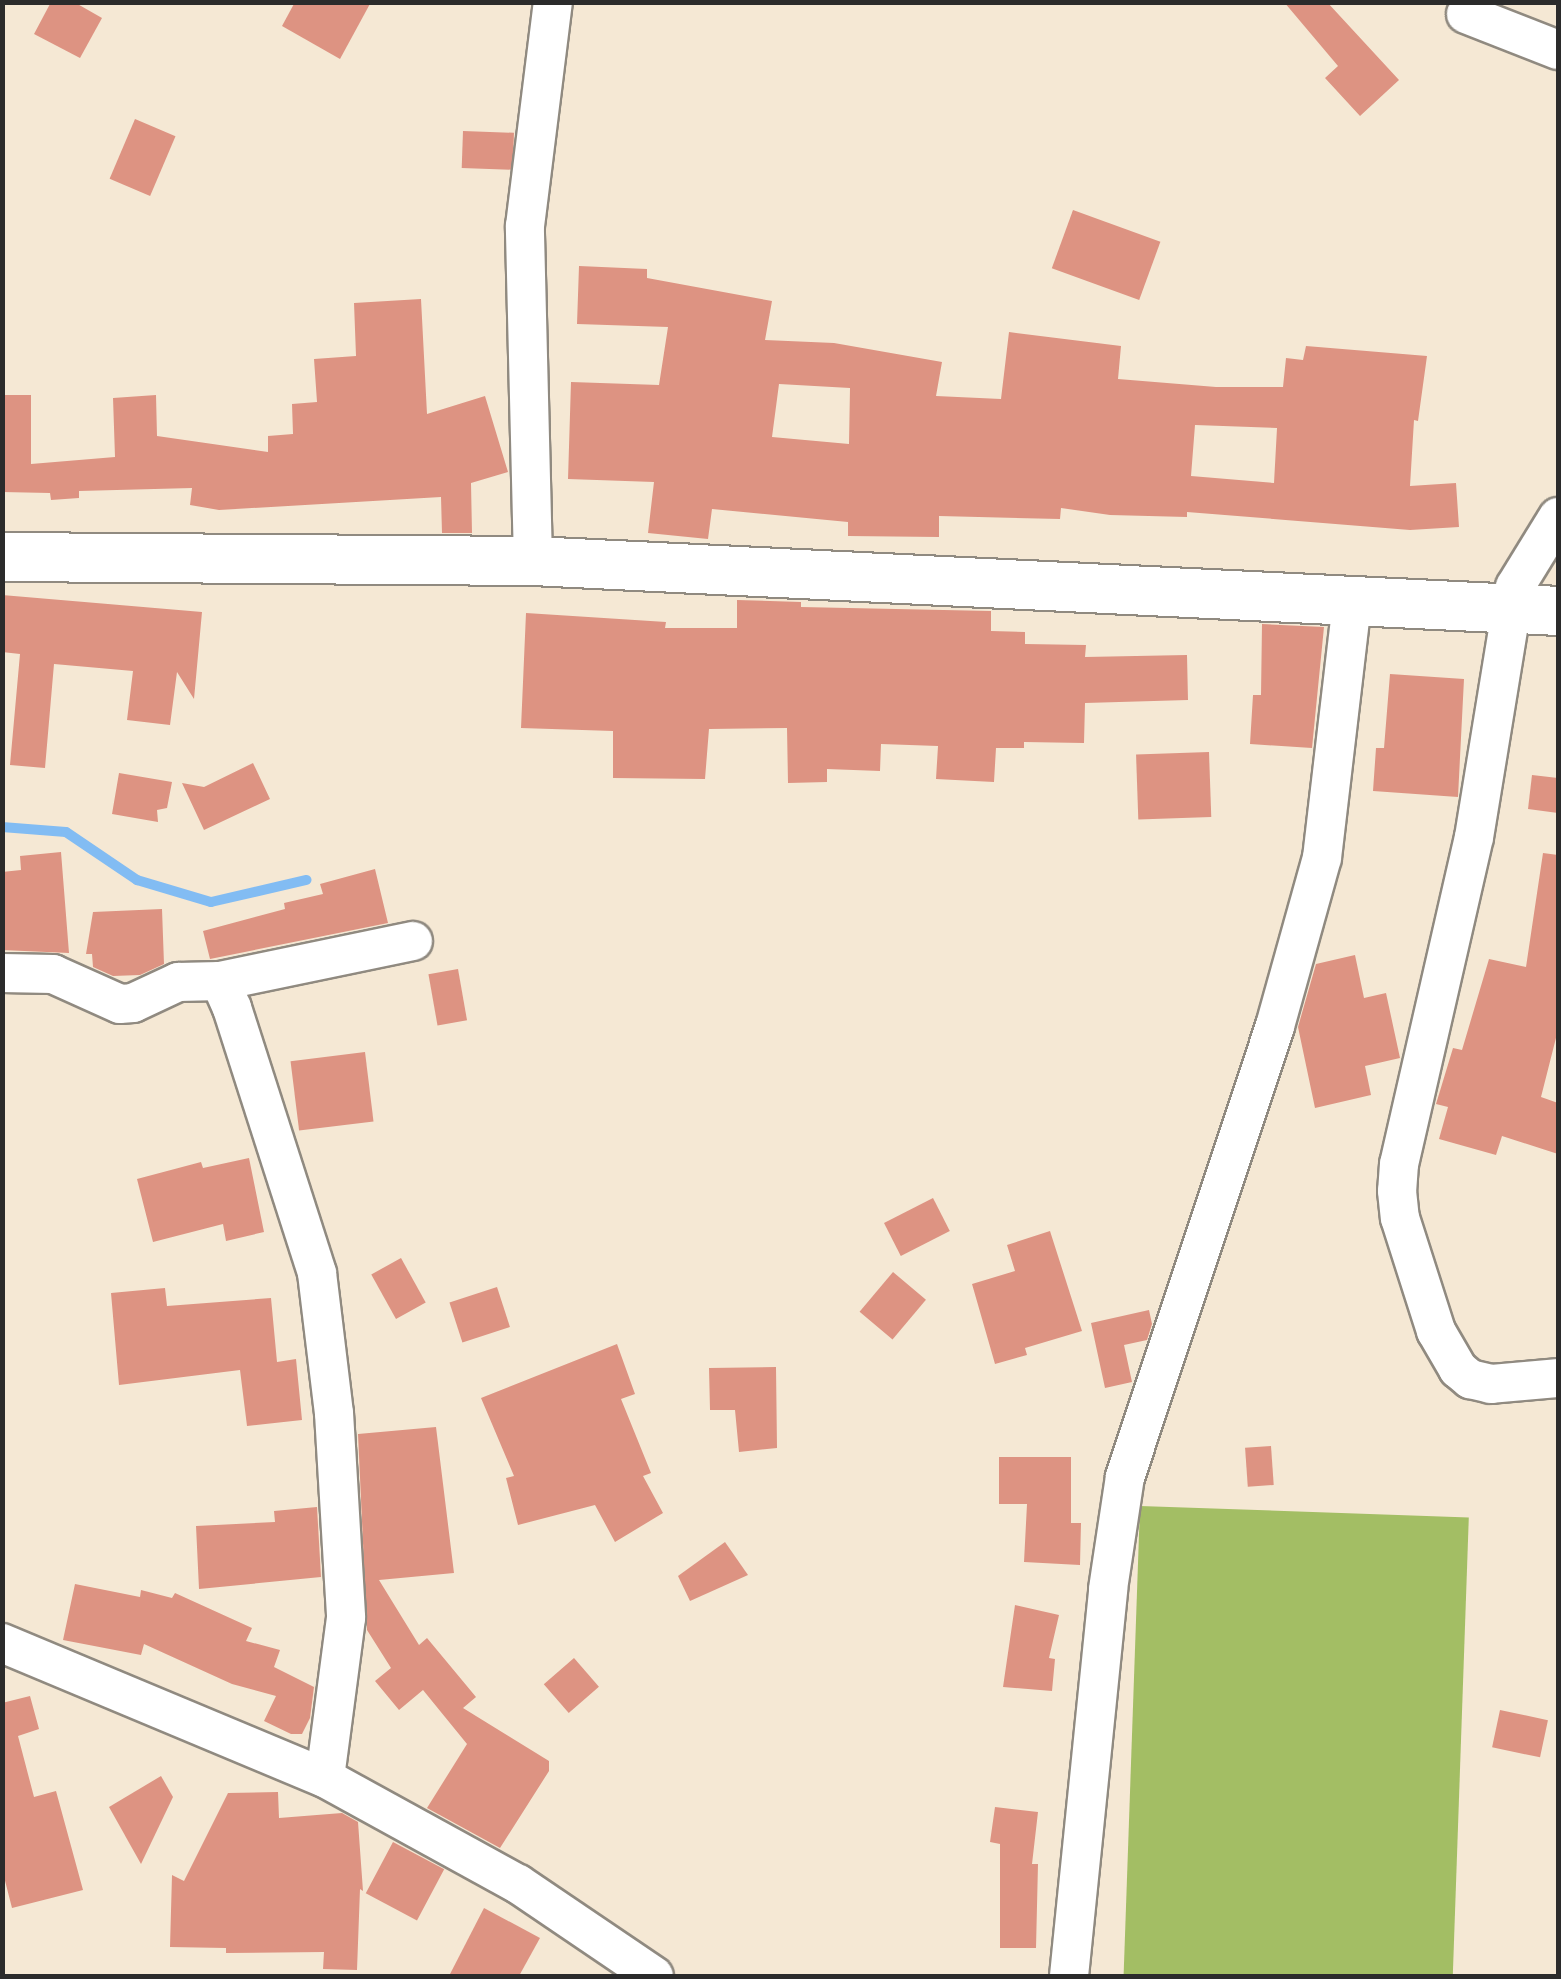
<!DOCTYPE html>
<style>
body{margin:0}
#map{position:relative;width:1561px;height:1979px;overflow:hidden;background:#f5e8d4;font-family:"Patrick Hand",sans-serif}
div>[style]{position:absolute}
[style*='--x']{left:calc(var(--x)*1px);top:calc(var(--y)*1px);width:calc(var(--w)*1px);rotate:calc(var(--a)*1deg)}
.green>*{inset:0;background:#a3be64;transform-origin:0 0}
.stream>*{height:10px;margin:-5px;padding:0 5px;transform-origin:5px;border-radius:5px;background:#82bcf3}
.building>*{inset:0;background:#dd9382;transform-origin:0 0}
.roads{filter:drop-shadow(2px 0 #908a80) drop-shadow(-2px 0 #908a80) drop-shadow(0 2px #908a80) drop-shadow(0 -2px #908a80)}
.minor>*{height:38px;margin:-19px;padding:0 19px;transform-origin:19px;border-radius:19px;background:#fff}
.tertiary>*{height:48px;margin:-24px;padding:0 24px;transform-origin:24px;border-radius:24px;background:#fff}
span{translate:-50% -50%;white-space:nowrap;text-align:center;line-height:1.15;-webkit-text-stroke:9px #f7f3e8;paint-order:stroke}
.frame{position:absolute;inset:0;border:5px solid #2b2b2b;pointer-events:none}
</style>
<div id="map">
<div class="green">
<div style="left:1140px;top:1506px;width:329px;height:471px;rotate:2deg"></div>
</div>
<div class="stream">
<div style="--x:2;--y:827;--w:64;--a:4.5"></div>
<div style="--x:66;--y:832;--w:86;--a:34.1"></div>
<div style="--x:137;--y:880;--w:77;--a:16.6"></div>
<div style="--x:211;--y:902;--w:98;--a:-13"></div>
</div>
<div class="building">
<div style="clip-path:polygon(51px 2px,74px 2px,102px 18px,80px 58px,34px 34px)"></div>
<div style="clip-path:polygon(295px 2px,371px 2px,340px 59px,282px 26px)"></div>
<div style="clip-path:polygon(1284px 2px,1327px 2px,1399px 80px,1360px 116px,1325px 78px,1338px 66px)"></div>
<div style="left:135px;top:119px;width:44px;height:65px;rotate:23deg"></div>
<div style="left:463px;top:131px;width:51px;height:37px;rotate:2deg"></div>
<div style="left:1073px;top:210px;width:93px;height:62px;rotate:20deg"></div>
<div style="clip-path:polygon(evenodd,579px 266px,647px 269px,647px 278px,772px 301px,765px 340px,834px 343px,942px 362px,936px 396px,1001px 399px,1009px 332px,1121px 346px,1118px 379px,1216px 387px,1283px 387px,1286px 358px,1303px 360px,1306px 346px,1427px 356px,1418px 421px,1414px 420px,1410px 486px,1456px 483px,1459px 527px,1410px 530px,1187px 512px,1187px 517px,1110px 515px,1061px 508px,1060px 519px,939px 516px,939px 537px,848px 536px,848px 522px,712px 509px,708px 539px,648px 533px,654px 482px,568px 479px,571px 382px,659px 385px,668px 327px,577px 324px,579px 266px,779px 384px,850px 388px,849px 444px,772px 437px,779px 384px,579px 266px,1195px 425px,1277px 428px,1274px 483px,1191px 476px,1195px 425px)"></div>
<div style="clip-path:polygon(421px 299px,427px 414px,485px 396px,508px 472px,471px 483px,472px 533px,442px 533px,441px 497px,219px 510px,190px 505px,192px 488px,79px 491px,79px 498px,51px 500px,50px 493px,2px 492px,2px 395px,31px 395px,31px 464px,115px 457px,113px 398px,156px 395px,157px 436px,268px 452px,268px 436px,293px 434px,292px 404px,317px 402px,314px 359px,356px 356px,354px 303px)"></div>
<div style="clip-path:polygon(2px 595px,202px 612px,194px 699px,177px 672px,170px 725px,127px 720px,133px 671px,54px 664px,45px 768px,10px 765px,20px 654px,2px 652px)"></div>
<div style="clip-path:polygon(737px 600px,801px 602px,801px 607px,991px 611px,991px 631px,1025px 632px,1025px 644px,1086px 645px,1085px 657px,1187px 655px,1188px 700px,1085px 703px,1084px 743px,1024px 742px,1024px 748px,996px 748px,994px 782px,936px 779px,938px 746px,881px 744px,880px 771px,827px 769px,827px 782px,788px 783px,787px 728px,709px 729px,705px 779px,613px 778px,613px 731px,521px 728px,526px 613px,666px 622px,665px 628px,737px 628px)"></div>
<div style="clip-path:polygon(1262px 624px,1324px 627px,1312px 748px,1250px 744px,1253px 695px,1261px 695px)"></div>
<div style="clip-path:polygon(1390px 674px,1464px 679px,1458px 797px,1373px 791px,1376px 748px,1384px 748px)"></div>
<div style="left:1209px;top:752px;width:65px;height:73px;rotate:88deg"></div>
<div style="clip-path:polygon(253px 763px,270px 799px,204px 830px,182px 783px,204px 787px)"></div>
<div style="clip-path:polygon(119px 773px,172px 782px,167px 808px,157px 810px,158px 822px,112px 814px)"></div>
<div style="clip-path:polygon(1532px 775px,1558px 778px,1558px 813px,1528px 809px)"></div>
<div style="clip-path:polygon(61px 852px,69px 953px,2px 950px,2px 872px,21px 870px,20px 856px)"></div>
<div style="clip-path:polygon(1543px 853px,1558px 855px,1558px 1030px,1541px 1097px,1558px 1103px,1558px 1154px,1502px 1136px,1496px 1155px,1439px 1139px,1448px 1107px,1436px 1104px,1453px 1048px,1462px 1050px,1489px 959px,1526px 967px)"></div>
<div style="clip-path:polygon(375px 869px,388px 923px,210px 959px,203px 931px,285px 909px,284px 903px,323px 894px,320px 884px)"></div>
<div style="clip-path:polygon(162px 909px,164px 964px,140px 975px,113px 976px,93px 967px,92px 954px,86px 954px,93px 912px)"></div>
<div style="clip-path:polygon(1355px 955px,1364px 998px,1386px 993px,1400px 1058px,1365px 1066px,1371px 1095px,1315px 1108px,1298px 1027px,1316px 964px)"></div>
<div style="left:458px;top:969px;width:52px;height:30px;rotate:80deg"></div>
<div style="left:365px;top:1052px;width:70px;height:75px;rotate:83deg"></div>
<div style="clip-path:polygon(249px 1158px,264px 1232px,226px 1241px,223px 1224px,153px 1242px,137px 1179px,201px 1162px,203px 1168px)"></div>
<div style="left:933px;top:1198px;width:37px;height:55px;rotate:63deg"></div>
<div style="clip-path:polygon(1050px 1231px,1082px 1331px,1025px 1348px,1027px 1355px,995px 1364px,972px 1284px,1015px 1271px,1007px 1245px)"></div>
<div style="left:401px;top:1258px;width:51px;height:34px;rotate:61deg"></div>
<div style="left:893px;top:1272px;width:43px;height:52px;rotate:40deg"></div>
<div style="left:497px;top:1287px;width:42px;height:50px;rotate:72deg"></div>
<div style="clip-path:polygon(165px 1288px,167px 1306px,271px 1298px,277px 1362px,296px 1359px,302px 1420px,247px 1426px,240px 1370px,119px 1385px,111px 1293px)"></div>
<div style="clip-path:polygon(1149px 1310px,1152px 1324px,1147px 1340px,1124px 1345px,1132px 1382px,1105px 1388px,1091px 1323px)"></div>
<div style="clip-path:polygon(617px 1344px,635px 1394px,621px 1399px,651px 1473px,643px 1476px,663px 1513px,615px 1542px,595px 1505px,518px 1525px,506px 1478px,514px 1476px,481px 1398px)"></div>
<div style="clip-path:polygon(776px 1367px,777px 1448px,739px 1452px,735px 1410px,710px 1410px,709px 1368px)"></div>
<div style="clip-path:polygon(436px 1427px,454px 1573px,379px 1580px,419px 1645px,427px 1638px,476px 1697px,463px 1708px,549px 1761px,549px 1771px,500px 1848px,427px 1808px,467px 1744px,423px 1690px,399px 1710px,375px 1681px,391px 1668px,367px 1630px,358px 1434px)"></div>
<div style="left:1271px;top:1446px;width:39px;height:26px;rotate:86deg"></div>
<div style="clip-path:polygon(999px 1457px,1071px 1457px,1071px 1523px,1081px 1523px,1080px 1565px,1024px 1562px,1027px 1504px,999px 1504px)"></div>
<div style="clip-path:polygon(317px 1507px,321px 1577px,199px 1589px,196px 1526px,275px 1522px,274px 1511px)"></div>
<div style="clip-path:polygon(725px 1542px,748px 1575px,690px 1601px,678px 1576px)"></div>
<div style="clip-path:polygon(75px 1584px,140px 1597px,141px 1590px,172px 1598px,175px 1593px,252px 1628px,246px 1641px,280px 1650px,274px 1667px,314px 1687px,310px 1718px,302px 1734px,291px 1734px,264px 1721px,276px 1696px,232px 1684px,144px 1644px,141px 1655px,63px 1640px)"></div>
<div style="clip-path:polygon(1015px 1605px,1059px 1615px,1049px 1658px,1055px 1659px,1052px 1691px,1003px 1687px)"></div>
<div style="left:574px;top:1658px;width:38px;height:40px;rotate:49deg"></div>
<div style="clip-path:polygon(30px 1696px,39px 1729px,18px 1736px,34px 1797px,56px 1791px,83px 1890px,12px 1908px,2px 1869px,2px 1703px)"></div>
<div style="left:1500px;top:1710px;width:49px;height:38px;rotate:12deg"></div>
<div style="clip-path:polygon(161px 1776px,173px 1797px,141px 1864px,109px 1807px)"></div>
<div style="clip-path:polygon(278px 1792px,279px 1818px,342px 1813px,358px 1822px,363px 1891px,360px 1889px,357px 1970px,323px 1969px,324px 1952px,226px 1953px,226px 1948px,170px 1947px,172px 1875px,184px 1881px,228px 1793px)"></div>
<div style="clip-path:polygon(995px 1807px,1038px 1812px,1032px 1864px,1038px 1864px,1036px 1948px,1000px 1948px,1000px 1844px,990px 1842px)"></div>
<div style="left:393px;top:1842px;width:58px;height:58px;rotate:28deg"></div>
<div style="clip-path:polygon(484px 1908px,540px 1938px,519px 1976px,449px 1976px)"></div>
</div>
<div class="roads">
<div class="minor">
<div style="--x:1466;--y:14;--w:99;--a:21.4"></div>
<div style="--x:1558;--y:517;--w:82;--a:121.6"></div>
<div style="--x:1515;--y:587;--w:253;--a:99.3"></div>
<div style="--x:1474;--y:837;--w:335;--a:102.9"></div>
<div style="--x:1399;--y:1164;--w:27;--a:94"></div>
<div style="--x:1397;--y:1191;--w:27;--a:84"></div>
<div style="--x:1400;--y:1218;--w:119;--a:72.3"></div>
<div style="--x:1436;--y:1331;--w:44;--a:59.9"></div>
<div style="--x:1458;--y:1369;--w:16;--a:40"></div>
<div style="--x:1470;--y:1379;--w:22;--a:13"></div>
<div style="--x:1491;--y:1384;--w:67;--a:-5.1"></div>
<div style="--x:533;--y:561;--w:335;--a:-91.4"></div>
<div style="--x:525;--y:226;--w:226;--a:-82.9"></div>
<div style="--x:2;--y:973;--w:51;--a:1.1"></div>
<div style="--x:53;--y:974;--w:73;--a:24.1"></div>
<div style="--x:120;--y:1004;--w:13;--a:-4"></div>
<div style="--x:133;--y:1003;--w:50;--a:-25"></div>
<div style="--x:178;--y:982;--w:42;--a:-1.4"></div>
<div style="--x:220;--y:981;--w:30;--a:66"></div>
<div style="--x:232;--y:1008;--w:278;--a:72.2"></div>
<div style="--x:317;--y:1273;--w:141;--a:83.1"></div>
<div style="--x:334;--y:1413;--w:205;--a:86.6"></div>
<div style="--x:346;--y:1618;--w:161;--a:97.5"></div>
<div style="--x:220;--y:981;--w:197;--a:-11.7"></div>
<div style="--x:2;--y:1643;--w:350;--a:22.7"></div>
<div style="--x:325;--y:1778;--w:220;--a:28.8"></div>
<div style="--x:518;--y:1884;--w:164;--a:34.1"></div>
<div style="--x:1069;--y:1976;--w:389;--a:-84.2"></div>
<div style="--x:1108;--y:1589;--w:113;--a:-81.4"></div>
<div style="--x:1125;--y:1477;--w:475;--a:-71.6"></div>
<div style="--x:1275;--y:1026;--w:174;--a:-74.4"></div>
<div style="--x:1322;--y:858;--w:256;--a:-83.3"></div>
</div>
<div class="tertiary">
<div style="--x:2;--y:557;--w:531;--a:0.43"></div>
<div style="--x:533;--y:561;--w:1026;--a:2.79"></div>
</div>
</div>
<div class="frame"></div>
</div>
